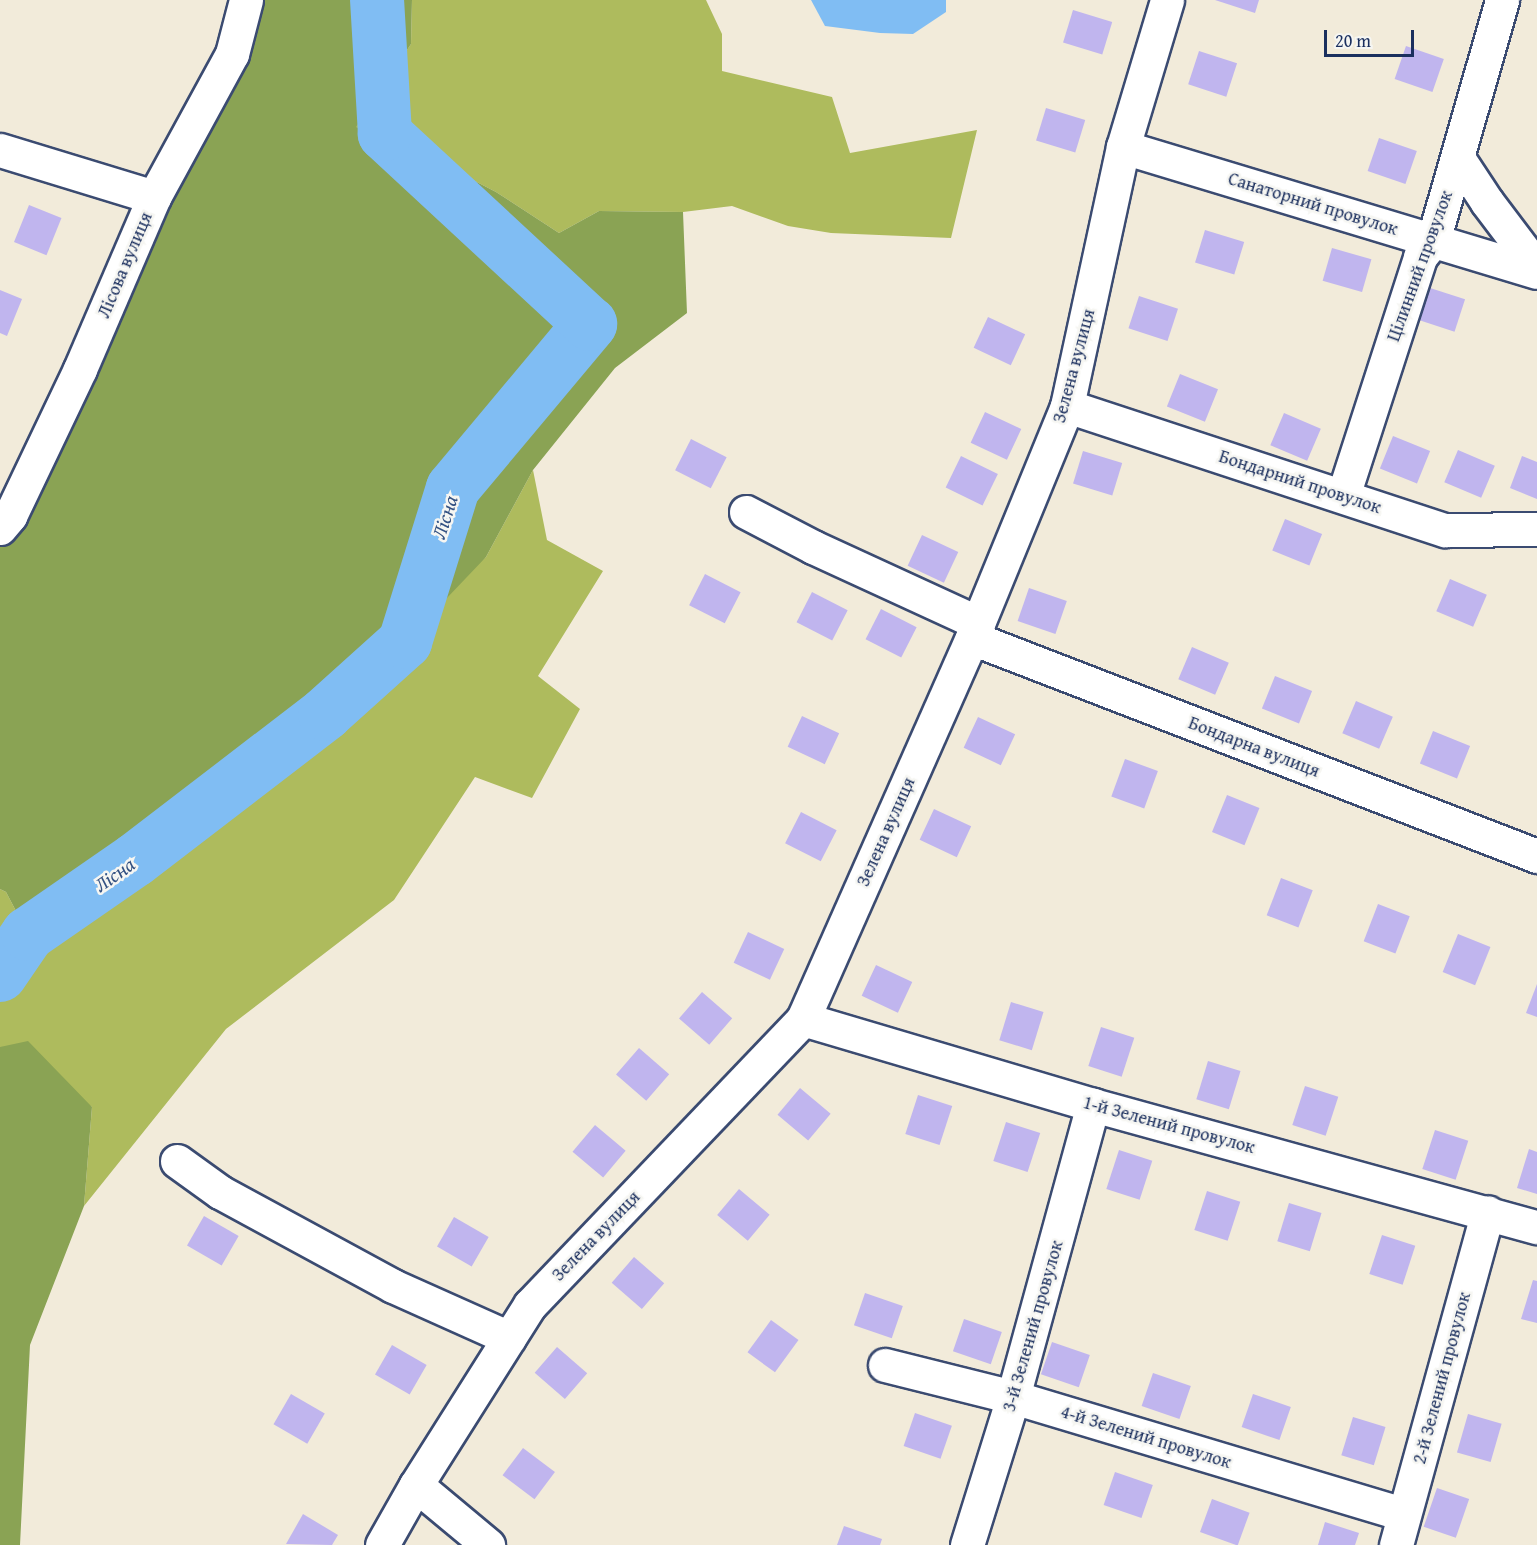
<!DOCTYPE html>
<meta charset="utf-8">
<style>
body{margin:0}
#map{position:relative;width:1537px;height:1545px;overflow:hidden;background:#f2ebda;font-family:"Gentium Book Plus",serif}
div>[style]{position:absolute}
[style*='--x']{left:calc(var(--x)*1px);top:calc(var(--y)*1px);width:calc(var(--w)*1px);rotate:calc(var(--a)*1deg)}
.green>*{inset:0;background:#aebb5d}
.forest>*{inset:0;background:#8aa354}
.water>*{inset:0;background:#80bdf3}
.river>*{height:54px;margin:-27px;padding:0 27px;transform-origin:27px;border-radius:27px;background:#80bdf3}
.building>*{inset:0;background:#c0b5ee;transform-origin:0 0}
.roads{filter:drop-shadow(2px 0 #3b4b71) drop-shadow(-2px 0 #3b4b71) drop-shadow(0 2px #3b4b71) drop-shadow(0 -2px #3b4b71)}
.minor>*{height:33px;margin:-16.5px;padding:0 16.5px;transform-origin:16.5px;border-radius:16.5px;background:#fff}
span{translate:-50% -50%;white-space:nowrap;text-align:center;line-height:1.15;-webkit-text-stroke:5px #f6f6f2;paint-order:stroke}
.street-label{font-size:18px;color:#1b2f5e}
.water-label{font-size:20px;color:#345283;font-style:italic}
.scale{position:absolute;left:1324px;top:30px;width:90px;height:27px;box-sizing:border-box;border:3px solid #1b2f5e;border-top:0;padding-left:8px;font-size:18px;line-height:21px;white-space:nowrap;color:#1b2f5e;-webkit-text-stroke:4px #f6f6f2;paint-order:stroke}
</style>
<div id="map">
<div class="green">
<div style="clip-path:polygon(412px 0,706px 0,722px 34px,722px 71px,832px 97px,850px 153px,977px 130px,951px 238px,831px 233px,788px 226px,732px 206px,683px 212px,599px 211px,559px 233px,496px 192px,385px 134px,355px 127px,411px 44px)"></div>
<div style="clip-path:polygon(533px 470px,547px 540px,603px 571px,538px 676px,580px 709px,532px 798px,475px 777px,394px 900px,226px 1029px,84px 1206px,92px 1107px,0 1047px,0 889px,6px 892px,28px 934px,486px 557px)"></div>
</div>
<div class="forest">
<div style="clip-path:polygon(246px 0,412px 0,411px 44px,356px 127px,385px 134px,496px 192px,559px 233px,599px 211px,683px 212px,687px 313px,615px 368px,533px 470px,486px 557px,405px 642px,325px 714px,135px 860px,28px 934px,6px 892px,0 889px,0 528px)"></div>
<div style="clip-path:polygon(28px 1041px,92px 1107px,84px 1206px,30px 1345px,20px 1545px,0 1545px,0 1047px)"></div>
</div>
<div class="water">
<div style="clip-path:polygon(811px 0,946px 0,946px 12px,913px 34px,880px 33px,825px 26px)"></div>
</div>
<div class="river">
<div style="--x:0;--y:975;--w:50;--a:-55.7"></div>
<div style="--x:28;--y:934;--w:130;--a:-34.7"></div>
<div style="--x:135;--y:860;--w:240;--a:-37.5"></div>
<div style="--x:325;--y:714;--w:108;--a:-42"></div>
<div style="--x:405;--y:642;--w:161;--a:-72.7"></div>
<div style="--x:453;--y:488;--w:214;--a:-50.1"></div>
<div style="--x:590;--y:324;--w:280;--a:-137.2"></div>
<div style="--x:385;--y:134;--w:134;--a:-93.4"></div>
</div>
<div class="building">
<div style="clip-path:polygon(1215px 0,1259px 0,1255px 13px)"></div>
<div style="left:1073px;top:10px;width:41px;height:34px;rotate:17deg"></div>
<div style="left:1406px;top:46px;width:40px;height:35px;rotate:19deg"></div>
<div style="left:1199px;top:51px;width:40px;height:35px;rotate:18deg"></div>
<div style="left:1046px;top:108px;width:41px;height:34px;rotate:17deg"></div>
<div style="left:1379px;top:138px;width:40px;height:35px;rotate:19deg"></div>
<div style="left:29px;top:205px;width:35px;height:40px;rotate:22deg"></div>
<div style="left:1205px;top:230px;width:41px;height:34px;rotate:17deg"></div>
<div style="left:1332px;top:248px;width:41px;height:34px;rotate:16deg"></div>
<div style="left:1427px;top:287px;width:40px;height:34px;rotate:18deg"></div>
<div style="clip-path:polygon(0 290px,22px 299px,7px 336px,0 333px)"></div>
<div style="left:1139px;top:296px;width:41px;height:34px;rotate:18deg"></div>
<div style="left:988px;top:317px;width:41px;height:34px;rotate:25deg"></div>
<div style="left:1180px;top:374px;width:41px;height:35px;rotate:22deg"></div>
<div style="left:985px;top:412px;width:40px;height:34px;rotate:25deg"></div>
<div style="left:1284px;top:413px;width:40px;height:35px;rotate:23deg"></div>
<div style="left:1393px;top:436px;width:40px;height:35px;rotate:22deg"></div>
<div style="left:691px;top:439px;width:40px;height:35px;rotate:27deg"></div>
<div style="left:1458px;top:450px;width:40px;height:35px;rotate:23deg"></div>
<div style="left:1083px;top:451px;width:41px;height:34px;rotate:17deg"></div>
<div style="left:961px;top:456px;width:41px;height:35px;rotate:26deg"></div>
<div style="clip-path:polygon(1522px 456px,1537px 462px,1537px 499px,1510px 488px)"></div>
<div style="left:1285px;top:519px;width:40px;height:34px;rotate:22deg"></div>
<div style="left:922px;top:535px;width:40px;height:34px;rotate:25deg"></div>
<div style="left:705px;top:574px;width:40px;height:35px;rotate:27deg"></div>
<div style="left:1450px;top:579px;width:40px;height:35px;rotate:23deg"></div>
<div style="left:1029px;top:588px;width:40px;height:35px;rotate:19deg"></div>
<div style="left:812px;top:592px;width:40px;height:34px;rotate:27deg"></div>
<div style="left:881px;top:609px;width:40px;height:34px;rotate:27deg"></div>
<div style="left:1192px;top:647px;width:40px;height:35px;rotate:23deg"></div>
<div style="left:1275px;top:676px;width:40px;height:35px;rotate:22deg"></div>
<div style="left:1356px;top:701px;width:40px;height:35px;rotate:23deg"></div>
<div style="left:802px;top:716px;width:41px;height:34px;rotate:25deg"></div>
<div style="left:978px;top:717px;width:41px;height:34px;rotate:25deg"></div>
<div style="left:1433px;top:731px;width:40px;height:35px;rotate:22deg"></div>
<div style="left:1125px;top:759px;width:35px;height:40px;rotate:20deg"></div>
<div style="left:1227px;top:795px;width:35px;height:40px;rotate:22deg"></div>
<div style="left:934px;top:809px;width:41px;height:34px;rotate:25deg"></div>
<div style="left:801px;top:812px;width:40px;height:35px;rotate:27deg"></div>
<div style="left:1281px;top:878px;width:34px;height:40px;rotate:21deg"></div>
<div style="left:1378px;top:904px;width:34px;height:40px;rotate:21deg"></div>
<div style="left:748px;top:932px;width:40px;height:34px;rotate:25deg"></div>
<div style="left:1458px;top:934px;width:35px;height:41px;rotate:22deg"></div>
<div style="left:876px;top:965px;width:40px;height:34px;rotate:25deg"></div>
<div style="clip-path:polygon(1537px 984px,1537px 1017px,1526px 1013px)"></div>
<div style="left:702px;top:992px;width:40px;height:35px;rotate:41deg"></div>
<div style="left:1011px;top:1002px;width:34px;height:40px;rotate:17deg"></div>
<div style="left:1101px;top:1027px;width:35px;height:41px;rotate:18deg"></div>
<div style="left:639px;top:1048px;width:40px;height:35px;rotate:41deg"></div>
<div style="left:1208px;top:1061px;width:34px;height:40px;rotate:17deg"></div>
<div style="left:1305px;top:1086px;width:35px;height:41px;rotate:18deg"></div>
<div style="left:800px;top:1088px;width:40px;height:35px;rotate:40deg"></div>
<div style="left:918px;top:1095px;width:36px;height:41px;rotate:18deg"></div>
<div style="left:1006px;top:1122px;width:36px;height:41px;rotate:18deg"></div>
<div style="left:595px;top:1125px;width:40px;height:35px;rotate:40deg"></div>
<div style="left:1435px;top:1130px;width:35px;height:41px;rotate:18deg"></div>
<div style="clip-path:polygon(1529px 1149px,1537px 1152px,1537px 1194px,1517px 1188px)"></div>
<div style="left:1119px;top:1150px;width:35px;height:41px;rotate:18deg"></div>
<div style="left:739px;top:1189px;width:40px;height:34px;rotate:40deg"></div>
<div style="left:1207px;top:1191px;width:35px;height:41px;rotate:18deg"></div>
<div style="left:1289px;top:1203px;width:34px;height:40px;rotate:17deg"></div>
<div style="left:204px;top:1216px;width:40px;height:34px;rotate:30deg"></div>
<div style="left:454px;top:1217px;width:40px;height:34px;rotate:30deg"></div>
<div style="left:1382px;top:1235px;width:35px;height:41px;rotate:18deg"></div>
<div style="left:634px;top:1257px;width:40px;height:34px;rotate:41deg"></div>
<div style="clip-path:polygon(1533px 1280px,1537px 1281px,1537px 1323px,1521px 1319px)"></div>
<div style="left:865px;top:1293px;width:40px;height:34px;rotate:19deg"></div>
<div style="left:964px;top:1319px;width:40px;height:34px;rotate:19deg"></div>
<div style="left:771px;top:1320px;width:34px;height:40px;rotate:36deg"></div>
<div style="left:1052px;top:1342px;width:40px;height:34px;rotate:19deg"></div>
<div style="left:392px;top:1345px;width:40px;height:34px;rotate:30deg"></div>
<div style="left:557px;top:1347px;width:40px;height:34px;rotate:41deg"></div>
<div style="left:1153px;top:1373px;width:40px;height:35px;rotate:19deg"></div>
<div style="left:291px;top:1394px;width:39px;height:35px;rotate:30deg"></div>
<div style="left:1253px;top:1394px;width:40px;height:35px;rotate:19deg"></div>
<div style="left:915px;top:1413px;width:39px;height:35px;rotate:19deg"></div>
<div style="left:1468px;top:1414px;width:35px;height:40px;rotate:16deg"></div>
<div style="left:1353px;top:1417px;width:34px;height:40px;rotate:17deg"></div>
<div style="left:523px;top:1448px;width:40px;height:34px;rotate:37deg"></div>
<div style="left:1115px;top:1472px;width:40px;height:35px;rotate:19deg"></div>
<div style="left:1437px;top:1488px;width:34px;height:41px;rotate:19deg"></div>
<div style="left:1212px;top:1499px;width:40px;height:35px;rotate:20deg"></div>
<div style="clip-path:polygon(303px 1514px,338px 1535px,332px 1545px,286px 1544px)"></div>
<div style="clip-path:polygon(1325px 1522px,1359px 1533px,1355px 1545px,1318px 1545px)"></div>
<div style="clip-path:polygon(844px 1526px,882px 1539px,880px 1545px,837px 1545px)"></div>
</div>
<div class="roads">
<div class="minor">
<div style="--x:1123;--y:147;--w:432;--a:16.8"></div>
<div style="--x:0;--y:150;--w:161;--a:17"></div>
<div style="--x:1458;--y:158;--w:53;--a:56.6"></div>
<div style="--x:1487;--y:202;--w:83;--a:52.9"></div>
<div style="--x:1067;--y:406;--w:398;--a:18.2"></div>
<div style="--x:1445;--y:530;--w:92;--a:-0.6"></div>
<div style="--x:1343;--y:496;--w:251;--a:-72.1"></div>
<div style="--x:1420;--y:257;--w:21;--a:-51"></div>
<div style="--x:1433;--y:241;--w:251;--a:-74"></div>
<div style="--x:746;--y:512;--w:76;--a:27.6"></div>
<div style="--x:813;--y:547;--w:182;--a:24.7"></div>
<div style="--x:0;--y:528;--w:16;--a:-50"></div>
<div style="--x:10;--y:516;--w:163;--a:-64.5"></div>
<div style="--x:80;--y:369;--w:187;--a:-66.7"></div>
<div style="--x:154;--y:197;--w:163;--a:-61.4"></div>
<div style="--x:232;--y:54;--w:56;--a:-75.5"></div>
<div style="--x:972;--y:638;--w:606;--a:21.1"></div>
<div style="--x:803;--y:1019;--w:302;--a:16.5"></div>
<div style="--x:1093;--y:1105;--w:460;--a:15.4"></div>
<div style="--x:177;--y:1161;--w:53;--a:35.8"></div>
<div style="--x:220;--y:1192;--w:197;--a:28.5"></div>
<div style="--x:393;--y:1286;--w:127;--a:24.1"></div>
<div style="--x:885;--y:1365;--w:132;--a:14"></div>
<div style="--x:1013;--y:1397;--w:408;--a:16.7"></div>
<div style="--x:416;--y:1485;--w:94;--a:39.8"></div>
<div style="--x:382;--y:1545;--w:69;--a:-60.5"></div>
<div style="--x:416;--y:1485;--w:213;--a:-57.7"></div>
<div style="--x:530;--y:1305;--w:395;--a:-46.3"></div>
<div style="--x:803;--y:1019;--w:417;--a:-66.1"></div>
<div style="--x:972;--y:638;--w:251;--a:-67.7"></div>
<div style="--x:1067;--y:406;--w:265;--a:-77.8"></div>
<div style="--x:1123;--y:147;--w:153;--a:-73.3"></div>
<div style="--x:967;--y:1545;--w:155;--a:-72.7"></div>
<div style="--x:1013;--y:1397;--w:303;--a:-74.7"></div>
<div style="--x:1396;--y:1545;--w:345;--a:-74.6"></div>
</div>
</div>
<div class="street-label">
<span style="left:1313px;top:204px;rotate:17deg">Санаторний провулок</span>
<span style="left:125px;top:265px;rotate:-67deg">Лісова вулиця</span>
<span style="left:1420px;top:266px;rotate:-70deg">Цілинний провулок</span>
<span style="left:1074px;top:366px;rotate:-75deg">Зелена вулиця</span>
<span style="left:1300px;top:482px;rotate:18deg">Бондарний провулок</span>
<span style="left:1254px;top:747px;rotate:21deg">Бондарна вулиця</span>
<span style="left:886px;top:832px;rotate:-66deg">Зелена вулиця</span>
<span style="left:1169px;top:1125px;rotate:15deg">1-й Зелений провулок</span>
<span style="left:596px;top:1236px;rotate:-46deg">Зелена вулиця</span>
<span style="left:1033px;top:1326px;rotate:-74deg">3-й Зелений провулок</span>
<span style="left:1442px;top:1378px;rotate:-75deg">2-й Зелений провулок</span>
<span style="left:1146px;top:1437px;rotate:17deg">4-й Зелений провулок</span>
</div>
<div class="water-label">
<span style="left:444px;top:517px;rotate:-72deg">Лісна</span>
<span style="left:114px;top:874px;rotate:-35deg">Лісна</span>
</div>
<div class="scale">20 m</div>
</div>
